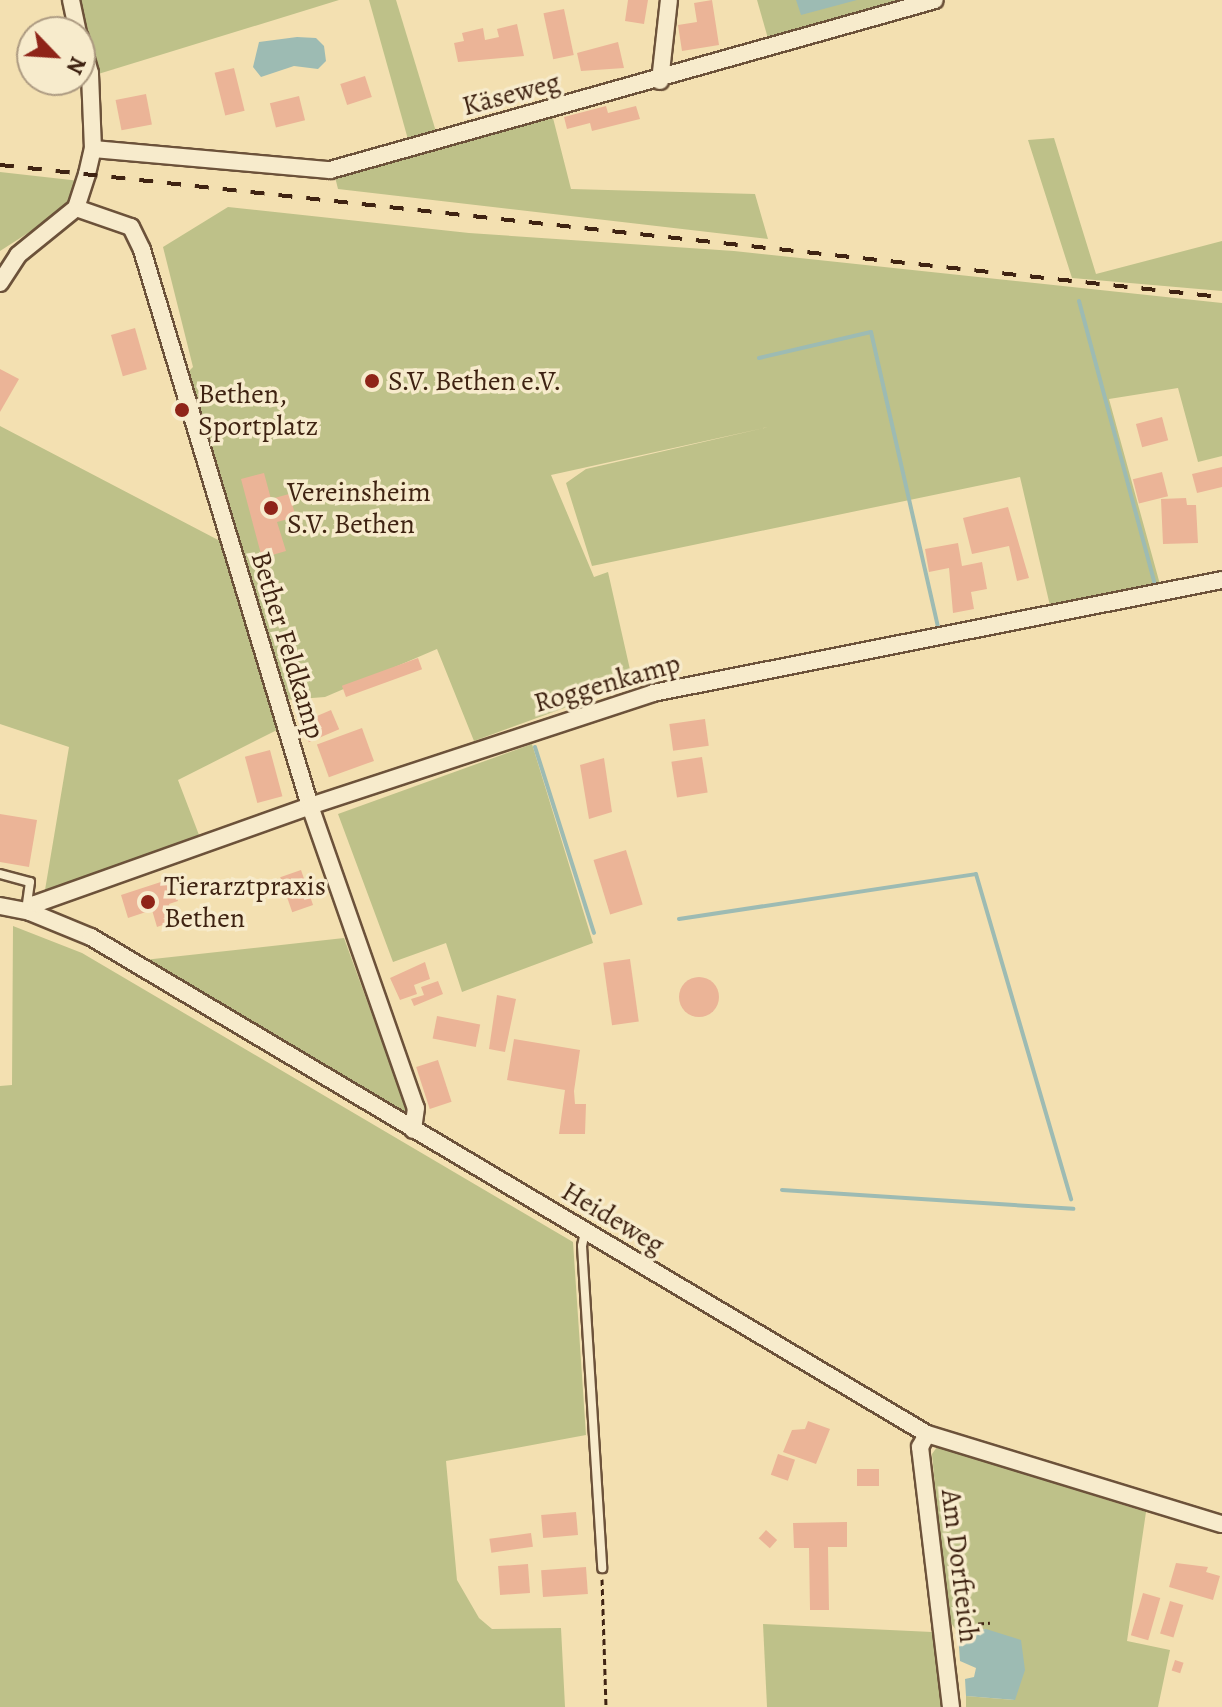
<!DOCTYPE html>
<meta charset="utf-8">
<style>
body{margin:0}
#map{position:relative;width:1222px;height:1707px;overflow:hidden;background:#f3e0b1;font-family:Alegreya,serif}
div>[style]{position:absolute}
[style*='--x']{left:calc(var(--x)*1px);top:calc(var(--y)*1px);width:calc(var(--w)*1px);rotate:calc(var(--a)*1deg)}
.green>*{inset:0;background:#bec189}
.water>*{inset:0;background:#9dbbb3}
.stream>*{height:4px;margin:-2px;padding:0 2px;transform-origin:2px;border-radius:2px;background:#9dbbb3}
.building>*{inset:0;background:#ebb497;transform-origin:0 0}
.round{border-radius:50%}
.path>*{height:3px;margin-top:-1.5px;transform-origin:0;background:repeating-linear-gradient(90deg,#3f2312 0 6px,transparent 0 10px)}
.roads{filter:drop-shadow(2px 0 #6c523a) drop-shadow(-2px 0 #6c523a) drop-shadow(0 2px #6c523a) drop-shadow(0 -2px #6c523a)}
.service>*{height:8px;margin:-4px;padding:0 4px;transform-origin:4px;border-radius:4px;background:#f7ebcc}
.minor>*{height:16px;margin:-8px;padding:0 8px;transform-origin:8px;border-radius:8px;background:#f7ebcc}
.rail>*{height:4px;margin-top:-2px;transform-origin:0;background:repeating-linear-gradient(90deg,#3f2312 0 14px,transparent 0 28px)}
.dots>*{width:22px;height:22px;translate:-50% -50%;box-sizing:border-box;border:4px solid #f7ebcc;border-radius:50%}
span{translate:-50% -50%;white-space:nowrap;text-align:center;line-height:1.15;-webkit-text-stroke:7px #f7ebcc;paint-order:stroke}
.street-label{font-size:28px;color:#3f2312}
.poi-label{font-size:28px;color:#3f2312}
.left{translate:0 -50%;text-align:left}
.north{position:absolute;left:16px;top:16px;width:80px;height:80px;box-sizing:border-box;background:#f7ebcc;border:2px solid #ad9b82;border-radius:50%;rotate:115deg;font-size:22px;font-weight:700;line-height:32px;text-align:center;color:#3f2312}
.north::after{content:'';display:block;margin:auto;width:28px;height:36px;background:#8f2418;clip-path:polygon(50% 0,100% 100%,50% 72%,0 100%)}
</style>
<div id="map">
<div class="green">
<div style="clip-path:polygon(77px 0,339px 0,95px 75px)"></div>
<div style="clip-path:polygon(369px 0,396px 0,437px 135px,409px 143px)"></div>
<div style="clip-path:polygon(757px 0,918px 0,769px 42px)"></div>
<div style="clip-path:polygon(553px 118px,571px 189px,755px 194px,768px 239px,338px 189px,335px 177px)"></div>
<div style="clip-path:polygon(1054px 138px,1096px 274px,1222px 241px,1222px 291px,1072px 278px,1028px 140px)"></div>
<div style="clip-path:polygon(0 172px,80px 181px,70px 206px,0 251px)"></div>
<div style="clip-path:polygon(228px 207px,469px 233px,734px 251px,1222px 303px,1222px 456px,1198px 462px,1178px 388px,1109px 399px,1161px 588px,1051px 610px,1020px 477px,592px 566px,566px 483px,586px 469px,768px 427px,551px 475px,594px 577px,608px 572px,633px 683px,474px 741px,437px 649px,325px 697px,286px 700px,188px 372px,193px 367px,163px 247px)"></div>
<div style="clip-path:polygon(0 426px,222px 542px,279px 729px,178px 780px,199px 835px,45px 890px,69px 747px,0 724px)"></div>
<div style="clip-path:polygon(532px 744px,593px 943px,462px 992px,446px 943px,393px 962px,338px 814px)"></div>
<div style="clip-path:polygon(13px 926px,82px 953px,573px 1242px,586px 1435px,446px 1461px,457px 1580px,479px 1618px,492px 1629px,561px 1628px,565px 1707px,0 1707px,0 1086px,12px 1085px)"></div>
<div style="clip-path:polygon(344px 938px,409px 1116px,144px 960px)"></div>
<div style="clip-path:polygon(937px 1447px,1146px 1512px,1127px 1641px,1170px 1650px,1158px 1707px,966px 1707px,966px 1696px,1014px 1700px,986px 1629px,958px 1633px,947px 1617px,932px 1454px)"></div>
<div style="clip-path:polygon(763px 1624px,932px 1632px,942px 1707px,767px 1707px)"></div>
</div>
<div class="water">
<div style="clip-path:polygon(796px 0,857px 0,801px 15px)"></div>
<div style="clip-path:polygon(297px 37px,316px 38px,324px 46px,326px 61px,318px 69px,294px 66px,261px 77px,253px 67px,259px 42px)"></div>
<div style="clip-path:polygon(986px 1629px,1021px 1640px,1025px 1670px,1015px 1700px,966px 1696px,965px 1679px,974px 1677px,976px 1668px,960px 1661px,958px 1633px)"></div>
</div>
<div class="stream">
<div style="--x:1079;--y:301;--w:293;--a:75"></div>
<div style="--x:759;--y:358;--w:115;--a:-13.1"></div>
<div style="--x:871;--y:332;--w:307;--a:77.2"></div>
<div style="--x:535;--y:747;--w:195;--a:72.4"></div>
<div style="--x:679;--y:919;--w:300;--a:-8.6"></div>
<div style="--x:976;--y:874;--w:339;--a:73.7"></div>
<div style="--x:782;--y:1190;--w:292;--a:3.7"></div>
</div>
<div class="building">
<div style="clip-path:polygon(628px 0,648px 0,644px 24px,625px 21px)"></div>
<div style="clip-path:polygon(712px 0,719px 45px,682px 51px,678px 25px,697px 22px,694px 3px)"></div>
<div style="left:564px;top:9px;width:47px;height:21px;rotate:78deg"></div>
<div style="clip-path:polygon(517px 24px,524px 56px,458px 62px,454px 43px,464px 41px,462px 33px,483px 28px,485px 40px,499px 37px,497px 29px)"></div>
<div style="clip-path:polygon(618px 42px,624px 68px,581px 71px,577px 53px)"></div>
<div style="left:234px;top:68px;width:44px;height:20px;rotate:76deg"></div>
<div style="left:365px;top:76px;width:22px;height:26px;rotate:72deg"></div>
<div style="left:146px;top:94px;width:31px;height:31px;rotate:79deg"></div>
<div style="left:299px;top:96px;width:25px;height:30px;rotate:76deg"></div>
<div style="clip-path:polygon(606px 106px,608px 113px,636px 106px,640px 119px,592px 131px,590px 123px,567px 129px,564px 117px)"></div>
<div style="left:135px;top:328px;width:43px;height:25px;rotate:74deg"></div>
<div style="clip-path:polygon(0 369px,19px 379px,0 412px)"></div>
<div style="left:1162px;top:417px;width:24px;height:27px;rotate:75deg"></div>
<div style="clip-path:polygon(1222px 467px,1222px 487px,1197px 493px,1192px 474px)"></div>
<div style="left:1162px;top:472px;width:25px;height:30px;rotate:76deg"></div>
<div style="clip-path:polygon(264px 473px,271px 499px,289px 494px,296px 517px,277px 522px,286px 551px,262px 558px,241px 479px)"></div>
<div style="clip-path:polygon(1186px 498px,1187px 505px,1196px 505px,1198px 543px,1163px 544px,1161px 499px)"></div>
<div style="clip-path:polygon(1008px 507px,1029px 578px,1017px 581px,1009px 546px,972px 554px,963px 518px)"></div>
<div style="clip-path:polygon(958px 543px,962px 566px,982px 562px,987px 589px,971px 592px,974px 609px,953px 613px,949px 568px,929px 572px,925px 549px)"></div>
<div style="left:418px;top:658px;width:12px;height:81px;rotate:70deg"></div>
<div style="left:331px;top:710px;width:21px;height:33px;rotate:67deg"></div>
<div style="left:705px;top:719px;width:27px;height:36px;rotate:82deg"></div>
<div style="left:362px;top:728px;width:35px;height:48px;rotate:70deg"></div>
<div style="left:270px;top:750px;width:48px;height:26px;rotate:75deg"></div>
<div style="left:702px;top:757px;width:36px;height:31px;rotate:81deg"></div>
<div style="clip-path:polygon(604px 758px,612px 812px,589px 819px,580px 765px)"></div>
<div style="clip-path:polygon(0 814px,37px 820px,29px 867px,0 862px)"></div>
<div style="left:626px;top:850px;width:57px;height:34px;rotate:73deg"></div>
<div style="left:301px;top:870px;width:37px;height:22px;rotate:71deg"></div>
<div style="clip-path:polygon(170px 879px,178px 901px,169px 904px,174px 921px,157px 927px,152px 910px,128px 918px,121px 895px)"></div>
<div style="left:630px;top:959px;width:63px;height:27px;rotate:82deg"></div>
<div style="clip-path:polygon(425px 962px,430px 979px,414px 985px,417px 994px,400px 1000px,390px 978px)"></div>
<div class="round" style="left:679px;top:977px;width:40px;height:40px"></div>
<div style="clip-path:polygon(438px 981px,443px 994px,414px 1006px,411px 999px,424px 995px,421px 987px)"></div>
<div style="clip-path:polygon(497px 995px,516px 999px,505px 1052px,489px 1049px)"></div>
<div style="left:437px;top:1016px;width:44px;height:23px;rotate:11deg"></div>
<div style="clip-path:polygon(514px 1039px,580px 1050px,574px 1091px,575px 1104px,586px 1104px,585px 1134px,559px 1134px,565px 1090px,507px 1080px)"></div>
<div style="left:438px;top:1060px;width:44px;height:23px;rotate:72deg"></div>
<div style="clip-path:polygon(808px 1421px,830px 1429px,816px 1464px,783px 1452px,792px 1430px,805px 1429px)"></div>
<div style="left:778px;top:1454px;width:18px;height:22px;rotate:19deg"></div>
<div style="left:879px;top:1469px;width:17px;height:22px;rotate:90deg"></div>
<div style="left:576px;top:1512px;width:23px;height:35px;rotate:85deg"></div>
<div style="clip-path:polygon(847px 1522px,847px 1547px,828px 1547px,829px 1610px,810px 1610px,809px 1548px,794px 1548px,793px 1523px)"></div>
<div style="left:766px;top:1530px;width:15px;height:11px;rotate:42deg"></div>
<div style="left:531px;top:1533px;width:14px;height:42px;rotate:82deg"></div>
<div style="clip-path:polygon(1176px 1563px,1208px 1567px,1206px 1572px,1220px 1576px,1213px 1600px,1169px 1587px)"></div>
<div style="left:528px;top:1564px;width:29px;height:30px;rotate:86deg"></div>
<div style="left:586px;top:1567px;width:27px;height:45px;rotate:86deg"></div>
<div style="left:1143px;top:1593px;width:18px;height:44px;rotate:16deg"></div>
<div style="left:1170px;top:1601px;width:14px;height:34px;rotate:17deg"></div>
<div style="left:1175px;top:1660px;width:9px;height:11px;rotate:18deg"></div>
</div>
<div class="path">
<div style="--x:602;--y:1579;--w:128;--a:88.2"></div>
<div style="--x:958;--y:1625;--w:32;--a:-4"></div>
</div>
<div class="roads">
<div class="service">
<div style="--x:0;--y:874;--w:31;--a:15"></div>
<div style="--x:30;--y:882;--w:27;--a:98"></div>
<div style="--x:585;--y:1232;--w:14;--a:102"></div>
<div style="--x:582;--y:1246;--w:323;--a:86.4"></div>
</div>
<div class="minor">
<div style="--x:71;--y:0;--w:33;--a:78"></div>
<div style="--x:660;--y:81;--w:81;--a:-83.7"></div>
<div style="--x:93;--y:149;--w:238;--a:5.1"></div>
<div style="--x:330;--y:170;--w:628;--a:-15.69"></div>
<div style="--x:76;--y:208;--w:58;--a:19.1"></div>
<div style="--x:131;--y:227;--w:25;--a:64"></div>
<div style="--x:142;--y:250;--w:581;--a:73.19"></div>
<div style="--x:310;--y:806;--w:320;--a:70.7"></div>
<div style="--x:416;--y:1108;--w:22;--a:98"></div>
<div style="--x:0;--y:283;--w:33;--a:-57"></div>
<div style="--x:18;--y:255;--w:75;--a:-39"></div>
<div style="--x:76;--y:208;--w:36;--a:-72"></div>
<div style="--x:87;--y:174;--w:26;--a:-77"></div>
<div style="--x:93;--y:149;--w:76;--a:-92.3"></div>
<div style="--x:90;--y:73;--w:37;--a:-106"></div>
<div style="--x:0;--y:906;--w:31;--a:11"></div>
<div style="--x:30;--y:912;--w:66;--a:22.3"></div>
<div style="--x:91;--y:937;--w:973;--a:30.73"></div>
<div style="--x:927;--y:1434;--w:308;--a:17"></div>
<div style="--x:30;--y:912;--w:9;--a:-58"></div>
<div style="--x:35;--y:904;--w:292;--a:-19.6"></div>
<div style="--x:310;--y:806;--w:361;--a:-18.2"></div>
<div style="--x:653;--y:693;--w:580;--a:-11.23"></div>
<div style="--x:927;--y:1434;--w:15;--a:118"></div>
<div style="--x:920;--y:1447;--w:262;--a:83.2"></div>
</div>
</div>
<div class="rail">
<div style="--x:0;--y:165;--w:1229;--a:6.17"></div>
</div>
<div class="dots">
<div style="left:372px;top:381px;background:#8f2418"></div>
<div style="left:182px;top:410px;background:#8f2418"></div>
<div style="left:271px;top:508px;background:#8f2418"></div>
<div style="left:148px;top:902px;background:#8f2418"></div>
</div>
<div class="street-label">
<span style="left:511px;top:94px;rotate:-15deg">Käseweg</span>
<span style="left:288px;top:645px;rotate:73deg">Bether Feldkamp</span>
<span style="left:607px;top:683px;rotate:-16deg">Roggenkamp</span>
<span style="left:613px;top:1218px;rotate:31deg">Heideweg</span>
<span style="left:960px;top:1566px;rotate:83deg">Am Dorfteich</span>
</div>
<div class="poi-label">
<span class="left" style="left:388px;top:381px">S.V. Bethen e.V.</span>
<span class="left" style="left:198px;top:410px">Bethen,<br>Sportplatz</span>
<span class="left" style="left:287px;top:508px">Vereinsheim<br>S.V. Bethen</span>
<span class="left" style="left:164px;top:902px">Tierarztpraxis<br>Bethen</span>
</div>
<div class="north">N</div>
</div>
